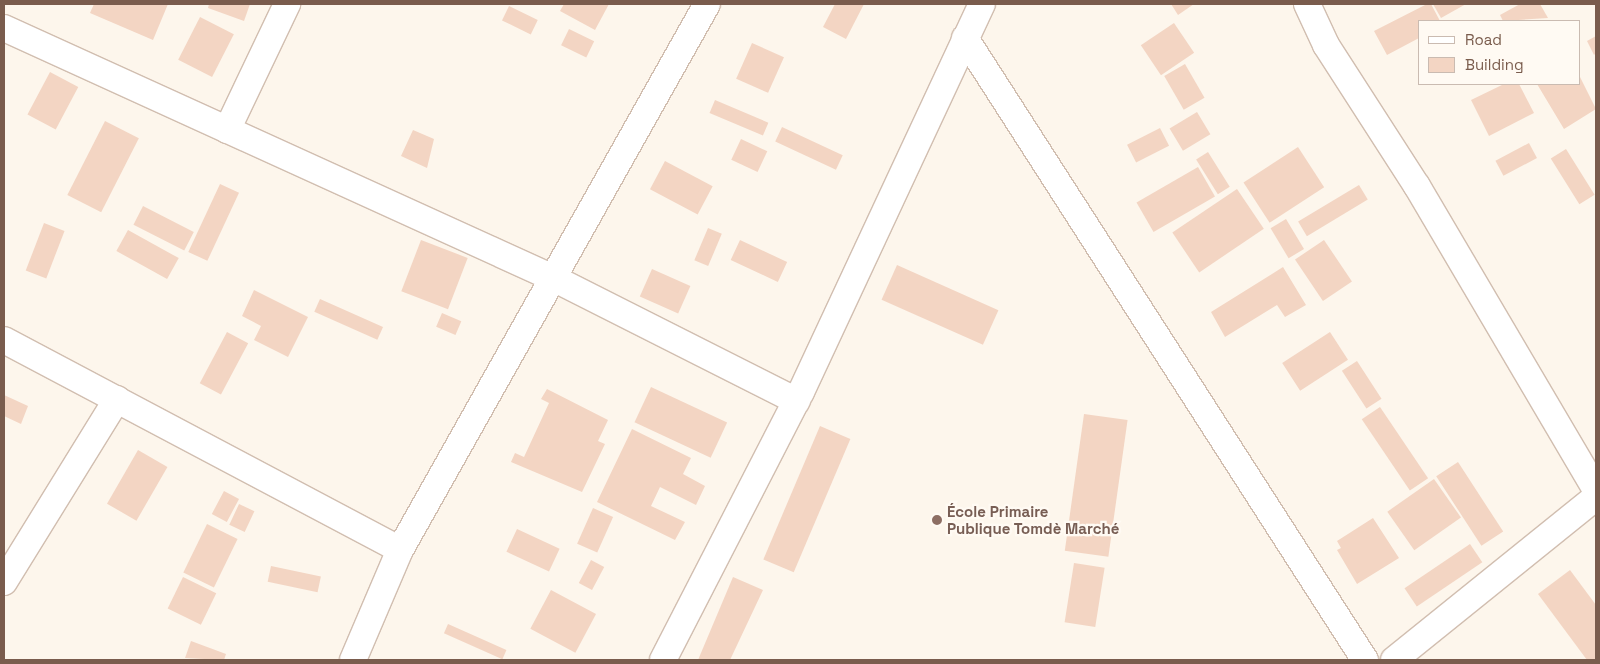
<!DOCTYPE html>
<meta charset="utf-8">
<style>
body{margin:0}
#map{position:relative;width:1600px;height:664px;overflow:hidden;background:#fdf6ec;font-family:"Space Grotesk",sans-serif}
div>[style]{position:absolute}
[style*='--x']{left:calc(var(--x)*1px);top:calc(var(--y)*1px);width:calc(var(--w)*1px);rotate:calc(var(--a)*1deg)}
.building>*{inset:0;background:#f3d5c3;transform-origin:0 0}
.roads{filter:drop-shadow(1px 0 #d1beb0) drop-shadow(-1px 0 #d1beb0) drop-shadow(0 1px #d1beb0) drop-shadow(0 -1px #d1beb0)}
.street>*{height:26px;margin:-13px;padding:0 13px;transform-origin:13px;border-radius:13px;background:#fff}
.dots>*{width:14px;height:14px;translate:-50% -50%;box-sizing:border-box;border:2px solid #fffaf3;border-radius:50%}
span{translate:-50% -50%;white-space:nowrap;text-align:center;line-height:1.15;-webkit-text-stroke:4.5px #fffaf3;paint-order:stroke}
.education-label{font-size:15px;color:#785e54;font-weight:700}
.left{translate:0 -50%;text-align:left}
.frame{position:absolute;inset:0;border:5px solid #7a5c4d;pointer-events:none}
.legend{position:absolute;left:1418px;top:20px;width:162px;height:65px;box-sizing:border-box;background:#fffaf3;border:1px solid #cabbb1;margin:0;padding:6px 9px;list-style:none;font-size:15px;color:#7a5c4d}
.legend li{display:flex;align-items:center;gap:10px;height:25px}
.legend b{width:25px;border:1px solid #cabbb1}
</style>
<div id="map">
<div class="building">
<div style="clip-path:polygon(94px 4px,168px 4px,153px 40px,90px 13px)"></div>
<div style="clip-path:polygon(209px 4px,250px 4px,244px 21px,208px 8px)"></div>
<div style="clip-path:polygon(564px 4px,609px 4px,595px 30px,560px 11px)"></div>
<div style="clip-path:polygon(835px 4px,864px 4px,846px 39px,823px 27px)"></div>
<div style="clip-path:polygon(1171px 4px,1194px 4px,1178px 15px)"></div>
<div style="clip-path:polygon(1427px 4px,1431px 4px,1440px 21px,1419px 21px,1419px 38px,1387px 55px,1374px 31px)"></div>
<div style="clip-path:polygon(1433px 4px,1466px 4px,1441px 18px)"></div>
<div style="clip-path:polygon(1520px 4px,1540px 4px,1548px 18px,1503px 21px,1500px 15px)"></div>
<div style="left:509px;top:6px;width:32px;height:16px;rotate:26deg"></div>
<div style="left:200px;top:17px;width:38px;height:48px;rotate:27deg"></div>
<div style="left:1174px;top:23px;width:36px;height:40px;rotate:56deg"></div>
<div style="left:569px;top:29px;width:28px;height:18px;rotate:26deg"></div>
<div style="clip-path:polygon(1596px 36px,1596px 53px,1594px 55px,1587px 41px)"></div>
<div style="left:752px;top:43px;width:35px;height:39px;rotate:24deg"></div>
<div style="left:1185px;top:64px;width:39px;height:24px;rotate:60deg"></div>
<div style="left:50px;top:72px;width:32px;height:48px;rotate:28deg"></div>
<div style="clip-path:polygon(1579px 75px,1596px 109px,1564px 129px,1537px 84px,1579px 84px)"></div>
<div style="clip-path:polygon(1504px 84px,1519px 84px,1534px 113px,1489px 136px,1471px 100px)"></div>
<div style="left:715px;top:100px;width:58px;height:14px;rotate:23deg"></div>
<div style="left:1197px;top:112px;width:26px;height:32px;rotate:59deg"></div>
<div style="left:105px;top:121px;width:38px;height:83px;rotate:27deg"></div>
<div style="left:782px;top:127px;width:67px;height:16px;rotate:25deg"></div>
<div style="left:1160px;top:128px;width:20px;height:37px;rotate:63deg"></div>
<div style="clip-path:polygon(413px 130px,434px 139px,427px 168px,401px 156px)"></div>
<div style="left:741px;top:139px;width:29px;height:23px;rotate:25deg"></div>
<div style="left:1529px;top:143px;width:17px;height:38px;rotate:62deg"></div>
<div style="left:1298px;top:147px;width:48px;height:65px;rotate:57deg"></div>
<div style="left:1566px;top:149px;width:54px;height:18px;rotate:58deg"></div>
<div style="left:1208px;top:152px;width:41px;height:14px;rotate:58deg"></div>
<div style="left:665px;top:161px;width:54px;height:32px;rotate:28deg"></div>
<div style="left:1198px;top:167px;width:34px;height:71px;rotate:60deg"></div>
<div style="left:220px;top:184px;width:21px;height:75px;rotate:25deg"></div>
<div style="left:1359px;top:185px;width:17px;height:71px;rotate:59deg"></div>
<div style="left:1237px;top:189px;width:48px;height:78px;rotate:56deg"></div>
<div style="left:143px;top:206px;width:57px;height:21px;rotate:27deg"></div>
<div style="left:1286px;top:219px;width:35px;height:18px;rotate:59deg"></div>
<div style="left:44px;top:223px;width:22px;height:51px;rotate:21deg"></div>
<div style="left:708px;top:228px;width:15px;height:35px;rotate:23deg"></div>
<div style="left:128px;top:230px;width:58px;height:24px;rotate:29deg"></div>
<div style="left:421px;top:240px;width:50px;height:55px;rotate:21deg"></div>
<div style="left:740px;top:240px;width:52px;height:22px;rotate:25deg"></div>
<div style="left:1324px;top:240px;width:50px;height:35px;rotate:56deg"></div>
<div style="left:897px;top:265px;width:111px;height:38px;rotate:24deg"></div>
<div style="clip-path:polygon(1283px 267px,1306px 305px,1285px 317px,1277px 305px,1225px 337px,1211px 312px)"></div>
<div style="left:652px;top:269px;width:42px;height:30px;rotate:24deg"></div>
<div style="clip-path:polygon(254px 290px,308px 317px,288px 357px,254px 340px,261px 326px,242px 316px)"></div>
<div style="left:320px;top:299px;width:69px;height:14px;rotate:24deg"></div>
<div style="left:442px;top:313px;width:21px;height:15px;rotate:23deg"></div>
<div style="left:227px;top:332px;width:24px;height:58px;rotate:28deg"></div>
<div style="left:1330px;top:332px;width:33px;height:57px;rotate:57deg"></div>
<div style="left:1357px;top:361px;width:45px;height:18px;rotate:57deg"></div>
<div style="left:651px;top:387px;width:84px;height:39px;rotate:25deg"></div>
<div style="clip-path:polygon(547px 389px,608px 420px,598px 441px,605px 444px,582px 492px,511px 462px,515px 453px,524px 457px,549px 403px,541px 399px)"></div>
<div style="clip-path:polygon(4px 395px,28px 406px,21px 424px,4px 416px)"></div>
<div style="left:1380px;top:407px;width:86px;height:22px;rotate:56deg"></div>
<div style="left:1084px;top:414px;width:44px;height:138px;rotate:8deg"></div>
<div style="left:820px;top:426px;width:33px;height:145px;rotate:23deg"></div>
<div style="clip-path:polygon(632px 429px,691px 458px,683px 474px,705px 486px,696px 505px,660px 487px,651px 506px,685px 522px,675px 540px,597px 502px)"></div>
<div style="left:138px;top:450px;width:34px;height:62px;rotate:30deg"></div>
<div style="left:1458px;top:462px;width:83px;height:26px;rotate:57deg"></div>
<div style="left:1434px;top:479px;width:47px;height:57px;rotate:55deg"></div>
<div style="left:224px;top:491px;width:17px;height:26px;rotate:28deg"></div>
<div style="left:239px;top:504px;width:17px;height:23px;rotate:25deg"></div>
<div style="left:593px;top:508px;width:22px;height:39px;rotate:24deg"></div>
<div style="clip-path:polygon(1373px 518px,1399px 558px,1357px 584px,1337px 550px,1341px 548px,1337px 541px)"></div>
<div style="left:207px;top:524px;width:34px;height:54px;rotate:26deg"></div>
<div style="left:517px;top:529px;width:47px;height:25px;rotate:25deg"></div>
<div style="left:1470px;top:544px;width:22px;height:79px;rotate:56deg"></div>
<div style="left:591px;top:560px;width:15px;height:26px;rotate:28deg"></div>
<div style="left:1074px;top:563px;width:31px;height:60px;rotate:9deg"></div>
<div style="left:271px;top:566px;width:51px;height:16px;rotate:12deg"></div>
<div style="clip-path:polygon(1570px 570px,1596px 605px,1596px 660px,1587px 660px,1538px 594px)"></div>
<div style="left:183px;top:577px;width:37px;height:35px;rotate:26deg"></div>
<div style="clip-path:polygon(733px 577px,763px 590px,730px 660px,698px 660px)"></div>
<div style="left:551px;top:590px;width:51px;height:44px;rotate:28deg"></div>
<div style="left:448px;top:624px;width:64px;height:10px;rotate:24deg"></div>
<div style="clip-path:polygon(191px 641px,226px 654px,224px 660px,185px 658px)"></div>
</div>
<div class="roads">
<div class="street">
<div style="--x:1307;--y:4;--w:45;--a:65.1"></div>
<div style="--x:1326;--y:45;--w:168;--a:57.2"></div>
<div style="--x:1417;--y:186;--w:353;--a:59.5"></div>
<div style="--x:4;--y:28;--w:603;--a:24.48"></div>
<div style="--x:553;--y:278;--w:273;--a:26.8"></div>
<div style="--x:965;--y:38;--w:740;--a:57.26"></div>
<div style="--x:227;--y:130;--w:140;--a:-64.5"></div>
<div style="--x:4;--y:340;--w:448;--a:27.9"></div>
<div style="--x:400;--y:550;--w:626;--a:-60.65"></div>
<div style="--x:4;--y:582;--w:215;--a:-58.3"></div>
<div style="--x:353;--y:660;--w:120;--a:-66.9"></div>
<div style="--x:663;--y:660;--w:301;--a:-62.8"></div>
<div style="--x:801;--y:392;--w:428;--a:-65"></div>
<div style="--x:1394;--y:660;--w:260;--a:-38.9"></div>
</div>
</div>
<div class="dots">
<div style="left:937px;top:520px;background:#8d6e63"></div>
</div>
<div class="education-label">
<span class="left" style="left:947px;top:520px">École Primaire<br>Publique Tomdè Marché</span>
</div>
<div class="frame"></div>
<ul class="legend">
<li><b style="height:6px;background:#fff"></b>Road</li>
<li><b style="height:14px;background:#f3d5c3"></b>Building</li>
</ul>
</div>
